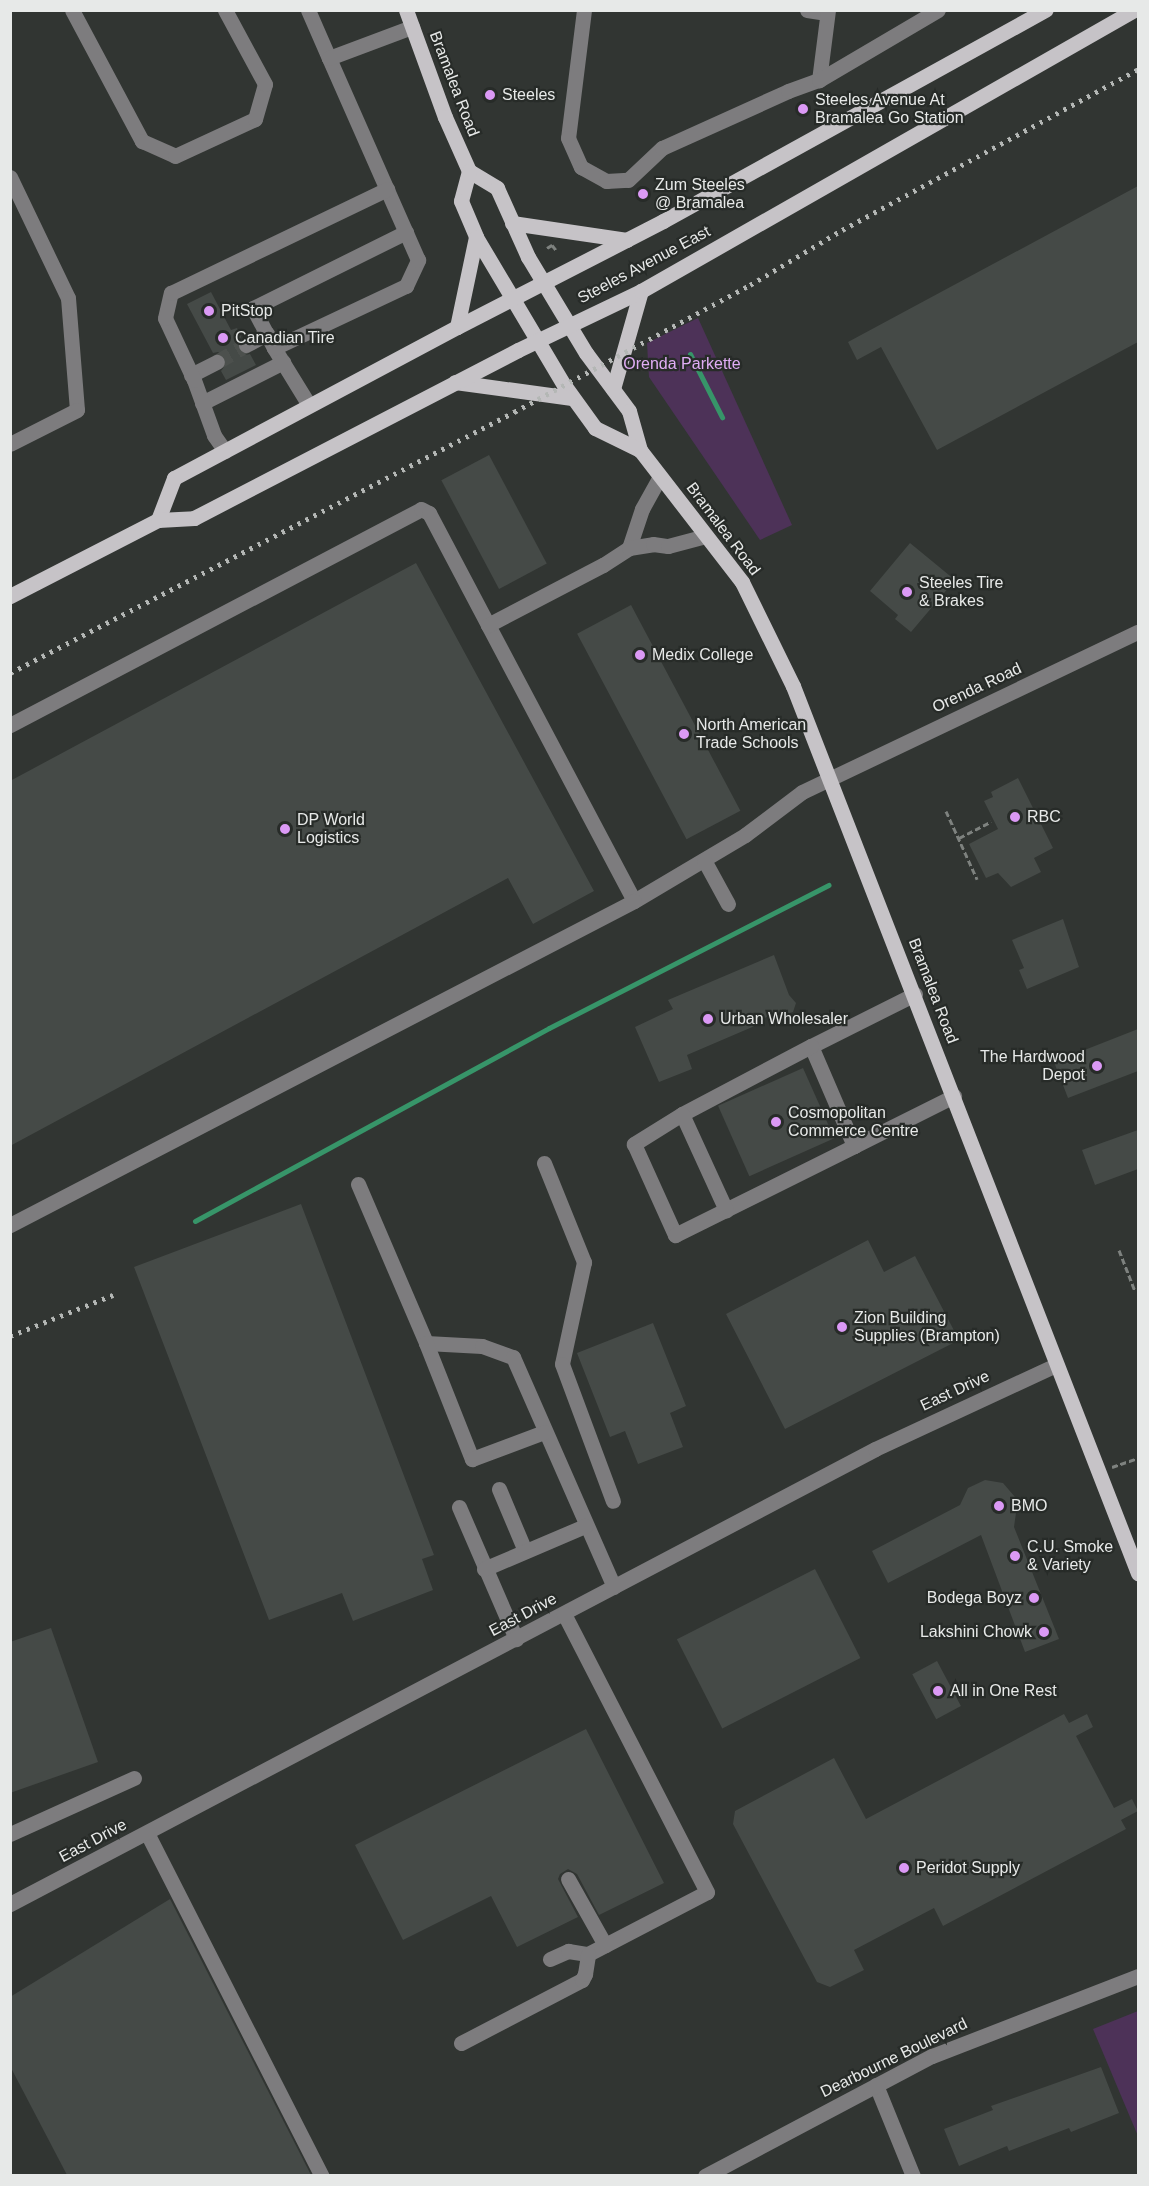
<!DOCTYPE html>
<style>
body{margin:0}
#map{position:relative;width:1149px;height:2186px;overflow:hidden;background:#313532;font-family:Arial,sans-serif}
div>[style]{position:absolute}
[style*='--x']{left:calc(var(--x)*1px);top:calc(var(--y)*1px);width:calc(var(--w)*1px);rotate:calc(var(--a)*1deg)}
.green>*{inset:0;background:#4d3258}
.stream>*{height:5px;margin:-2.5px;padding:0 2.5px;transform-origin:2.5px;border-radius:2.5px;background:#379569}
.building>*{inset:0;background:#454a47;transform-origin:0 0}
.minor-tunnel>*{height:15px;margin-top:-7.5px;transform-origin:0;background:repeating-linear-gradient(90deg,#4c504d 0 15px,transparent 0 23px)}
.path>*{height:3px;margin-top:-1.5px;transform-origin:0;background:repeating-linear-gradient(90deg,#7e827f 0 6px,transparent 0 9px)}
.minor>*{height:15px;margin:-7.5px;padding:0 7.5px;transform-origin:7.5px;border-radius:7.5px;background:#7d7c7e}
.major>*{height:15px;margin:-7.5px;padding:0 7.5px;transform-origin:7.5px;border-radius:7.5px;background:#c6c3c7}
.rail>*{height:4.5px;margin-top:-2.25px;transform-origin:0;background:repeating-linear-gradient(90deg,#b4b7b5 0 3px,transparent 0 9px)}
.dots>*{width:16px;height:16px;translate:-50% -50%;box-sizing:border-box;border:3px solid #272b28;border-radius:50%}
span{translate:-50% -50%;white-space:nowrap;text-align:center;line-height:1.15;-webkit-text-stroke:4.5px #272b28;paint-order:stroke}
.street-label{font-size:16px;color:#e7e9e8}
.poi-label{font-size:16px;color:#e7e9e8}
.left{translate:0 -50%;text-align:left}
.right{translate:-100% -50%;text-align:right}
.park-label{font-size:16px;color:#e0adf5}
.frame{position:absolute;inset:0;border:12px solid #e7e9e8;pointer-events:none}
</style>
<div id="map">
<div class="green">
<div style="clip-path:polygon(698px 318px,792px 525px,760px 540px,649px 377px,647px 343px)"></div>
<div style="clip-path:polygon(1138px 2011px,1138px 2136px,1093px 2029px)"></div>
</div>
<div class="stream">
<div style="--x:690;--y:354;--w:71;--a:63.1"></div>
<div style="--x:195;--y:1221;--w:403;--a:-28.6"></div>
<div style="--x:549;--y:1028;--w:314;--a:-27.1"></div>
</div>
<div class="building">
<div style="clip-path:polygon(1138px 186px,1138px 342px,937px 450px,881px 347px,857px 360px,848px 342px)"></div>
<div style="clip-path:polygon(211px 292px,231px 330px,237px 328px,241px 337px,236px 344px,238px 350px,245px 355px,250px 354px,256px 365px,226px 380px,221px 371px,227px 363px,225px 357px,218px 352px,213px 353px,187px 304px)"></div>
<div style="left:489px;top:455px;width:123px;height:54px;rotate:62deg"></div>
<div style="clip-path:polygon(910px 543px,955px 580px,911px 632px,895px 619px,898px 615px,870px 591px)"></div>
<div style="clip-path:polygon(416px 563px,594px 891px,533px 924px,508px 878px,10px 1146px,10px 781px)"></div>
<div style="left:631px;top:605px;width:233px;height:61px;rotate:62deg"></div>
<div style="clip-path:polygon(1018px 778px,1053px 848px,1034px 858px,1041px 872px,1011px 887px,998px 873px,986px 878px,969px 844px,998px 829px,984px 801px,993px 797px,991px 792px)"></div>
<div style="clip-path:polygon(1063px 919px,1079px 967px,1027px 989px,1019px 970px,1024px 968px,1012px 940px)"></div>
<div style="clip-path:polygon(774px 955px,789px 995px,796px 1003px,793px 1012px,783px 1015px,775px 1013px,756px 1022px,757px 1025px,687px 1055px,692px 1069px,659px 1082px,635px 1027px,673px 1009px,668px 1000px)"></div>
<div style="clip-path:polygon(1138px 1029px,1138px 1071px,1068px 1098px,1054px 1062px)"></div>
<div style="left:803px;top:1068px;width:77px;height:93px;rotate:66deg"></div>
<div style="clip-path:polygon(1138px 1130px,1138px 1169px,1095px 1185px,1082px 1150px)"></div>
<div style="clip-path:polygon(301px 1204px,434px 1555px,422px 1559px,433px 1590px,353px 1621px,342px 1593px,269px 1620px,134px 1267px)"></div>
<div style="clip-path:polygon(868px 1240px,884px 1272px,915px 1256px,959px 1340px,785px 1429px,726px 1314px)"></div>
<div style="clip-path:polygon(653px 1323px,686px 1406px,670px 1413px,683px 1447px,638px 1464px,625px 1431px,610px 1437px,577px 1353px)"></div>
<div style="clip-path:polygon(985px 1480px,1003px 1483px,1015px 1497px,1017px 1506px,1014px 1527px,1059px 1639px,1025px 1652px,981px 1535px,888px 1583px,872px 1551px,960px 1505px,968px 1488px)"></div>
<div style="left:815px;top:1569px;width:100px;height:155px;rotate:63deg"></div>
<div style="clip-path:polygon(51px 1628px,98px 1762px,10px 1793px,10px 1642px)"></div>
<div style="left:937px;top:1661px;width:51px;height:28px;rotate:62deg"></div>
<div style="clip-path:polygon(1064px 1714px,1069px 1723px,1087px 1714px,1093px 1727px,1076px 1736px,1114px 1808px,1132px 1799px,1138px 1811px,1121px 1820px,1126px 1829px,943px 1926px,934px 1908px,854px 1950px,864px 1970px,830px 1987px,817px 1982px,733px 1824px,735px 1811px,834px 1758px,866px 1819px)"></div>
<div style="clip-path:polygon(586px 1729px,664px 1883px,599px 1915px,577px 1874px,568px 1869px,560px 1874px,558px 1879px,578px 1917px,517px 1947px,491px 1896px,403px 1940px,355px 1845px)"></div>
<div style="clip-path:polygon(170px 1899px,311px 2175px,67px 2175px,10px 2066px,10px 1997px)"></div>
<div style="clip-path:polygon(1101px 2067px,1119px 2113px,1071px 2132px,1069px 2128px,1009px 2151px,1007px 2146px,959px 2166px,944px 2129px,993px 2110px,991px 2106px)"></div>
</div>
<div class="minor-tunnel">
<div style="--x:217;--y:362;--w:34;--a:-30"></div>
</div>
<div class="path">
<div style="--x:547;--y:248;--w:6;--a:-31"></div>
<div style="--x:552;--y:245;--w:6;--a:51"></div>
<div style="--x:946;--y:811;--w:75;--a:65.5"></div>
<div style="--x:959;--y:838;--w:36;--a:-27"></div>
<div style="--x:1119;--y:1250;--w:44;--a:68.7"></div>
<div style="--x:1112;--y:1467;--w:28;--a:-19"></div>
</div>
<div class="minor">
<div style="--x:72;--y:10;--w:149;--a:61.9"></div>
<div style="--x:142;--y:141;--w:36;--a:24"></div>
<div style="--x:175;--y:156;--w:88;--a:-24.8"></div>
<div style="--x:255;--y:119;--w:36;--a:-74"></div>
<div style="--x:265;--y:84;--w:84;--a:-118.4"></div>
<div style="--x:308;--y:10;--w:52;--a:66.4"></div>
<div style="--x:584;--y:10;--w:129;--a:97.1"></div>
<div style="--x:568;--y:138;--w:32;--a:66"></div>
<div style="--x:581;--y:167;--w:29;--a:29"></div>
<div style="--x:606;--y:181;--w:22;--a:-3"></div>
<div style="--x:628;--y:180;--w:47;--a:-43.3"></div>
<div style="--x:662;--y:148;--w:138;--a:-24.3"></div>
<div style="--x:788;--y:91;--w:33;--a:-20"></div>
<div style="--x:807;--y:10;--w:20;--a:9"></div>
<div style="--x:828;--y:10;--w:71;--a:97.3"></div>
<div style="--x:819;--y:80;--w:138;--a:-30.5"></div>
<div style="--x:10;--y:177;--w:134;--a:64.4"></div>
<div style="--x:68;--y:298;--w:112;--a:85.4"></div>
<div style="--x:77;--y:410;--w:75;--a:153.1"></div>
<div style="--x:246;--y:345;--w:24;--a:-28"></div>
<div style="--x:274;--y:348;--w:45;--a:-117.7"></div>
<div style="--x:253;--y:308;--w:171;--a:-26.4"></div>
<div style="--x:191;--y:375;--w:29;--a:-27"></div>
<div style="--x:202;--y:403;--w:91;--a:-26.8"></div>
<div style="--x:309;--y:405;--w:67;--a:-121.6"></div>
<div style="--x:274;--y:348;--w:146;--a:-25.2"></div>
<div style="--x:406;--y:286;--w:29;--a:-65"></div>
<div style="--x:418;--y:260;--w:221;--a:-113.8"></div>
<div style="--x:329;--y:58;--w:89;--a:-20.5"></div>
<div style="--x:225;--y:451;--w:19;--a:-125"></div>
<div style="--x:214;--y:435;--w:59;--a:-110"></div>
<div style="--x:194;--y:380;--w:68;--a:-115.1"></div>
<div style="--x:165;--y:318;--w:26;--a:-77"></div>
<div style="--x:171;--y:293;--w:240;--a:-25.7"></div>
<div style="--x:629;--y:548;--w:41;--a:-71.6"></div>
<div style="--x:642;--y:509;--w:37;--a:-61"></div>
<div style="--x:488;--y:625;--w:312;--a:62.1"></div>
<div style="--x:634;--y:901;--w:129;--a:-30.7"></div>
<div style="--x:745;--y:835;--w:71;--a:-37"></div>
<div style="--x:802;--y:792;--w:372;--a:-25.5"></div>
<div style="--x:10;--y:725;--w:464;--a:-27.7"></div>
<div style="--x:421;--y:509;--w:9;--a:27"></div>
<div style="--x:429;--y:513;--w:127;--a:62.2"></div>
<div style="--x:488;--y:625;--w:130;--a:-27.6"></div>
<div style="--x:603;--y:565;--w:31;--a:-33"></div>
<div style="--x:629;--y:548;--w:24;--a:-9"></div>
<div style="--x:653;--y:544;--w:15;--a:8"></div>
<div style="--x:668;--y:546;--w:39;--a:-15"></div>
<div style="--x:704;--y:860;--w:50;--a:61.4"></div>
<div style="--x:915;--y:994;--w:116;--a:153.4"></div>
<div style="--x:811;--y:1046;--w:109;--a:66.7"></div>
<div style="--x:854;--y:1146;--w:112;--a:-26.6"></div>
<div style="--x:811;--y:1046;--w:146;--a:152.2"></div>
<div style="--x:682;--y:1114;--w:57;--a:148"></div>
<div style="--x:634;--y:1144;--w:100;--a:65.7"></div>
<div style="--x:675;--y:1235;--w:200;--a:-26.4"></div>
<div style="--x:682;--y:1114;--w:106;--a:65.4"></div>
<div style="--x:544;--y:1163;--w:107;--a:68"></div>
<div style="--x:584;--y:1262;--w:104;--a:102.2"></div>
<div style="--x:562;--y:1364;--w:146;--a:69.6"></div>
<div style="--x:358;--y:1184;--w:173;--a:66.8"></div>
<div style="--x:426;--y:1343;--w:56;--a:3.1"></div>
<div style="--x:482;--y:1346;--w:33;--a:20"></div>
<div style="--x:513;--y:1357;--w:251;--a:66.3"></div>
<div style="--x:10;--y:1225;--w:703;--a:-27.44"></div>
<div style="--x:426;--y:1343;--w:125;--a:68.4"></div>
<div style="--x:472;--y:1459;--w:77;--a:-20.6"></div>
<div style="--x:499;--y:1489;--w:67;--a:67.2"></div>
<div style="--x:459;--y:1507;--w:144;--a:66.6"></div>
<div style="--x:484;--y:1569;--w:110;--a:-23.1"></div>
<div style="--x:147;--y:1833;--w:385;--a:63"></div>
<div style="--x:10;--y:1834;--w:136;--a:-24.3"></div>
<div style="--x:568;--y:1879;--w:76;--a:60.7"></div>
<div style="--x:10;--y:1904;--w:977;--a:-27.74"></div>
<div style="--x:875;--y:1449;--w:200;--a:-24.9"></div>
<div style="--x:550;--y:1959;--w:20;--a:-24"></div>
<div style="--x:568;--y:1951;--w:20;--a:9"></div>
<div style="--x:588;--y:1954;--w:134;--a:-27.5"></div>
<div style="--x:707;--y:1892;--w:313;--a:-117.2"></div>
<div style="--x:461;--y:2043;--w:136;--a:-27.5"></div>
<div style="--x:582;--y:1980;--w:7;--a:-63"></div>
<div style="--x:585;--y:1974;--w:20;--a:-81"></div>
<div style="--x:876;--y:2085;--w:98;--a:67.9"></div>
<div style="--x:705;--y:2176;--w:257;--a:-27.9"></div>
<div style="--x:932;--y:2056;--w:221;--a:-21.2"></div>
</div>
<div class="major">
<div style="--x:406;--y:10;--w:114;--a:70"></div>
<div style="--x:445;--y:117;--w:59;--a:66"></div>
<div style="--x:469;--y:171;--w:33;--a:31"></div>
<div style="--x:497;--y:188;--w:76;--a:65.8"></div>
<div style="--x:528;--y:257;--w:112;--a:58.9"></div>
<div style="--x:586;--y:353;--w:72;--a:53.4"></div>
<div style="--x:629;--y:411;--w:41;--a:74.2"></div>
<div style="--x:640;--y:450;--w:167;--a:52.3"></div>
<div style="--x:742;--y:582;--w:116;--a:63.9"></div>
<div style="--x:793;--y:686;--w:952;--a:68.75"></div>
<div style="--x:469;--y:171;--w:31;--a:105"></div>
<div style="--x:461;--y:201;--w:39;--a:67"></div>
<div style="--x:476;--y:237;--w:172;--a:59.3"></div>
<div style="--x:564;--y:385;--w:53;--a:54.2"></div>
<div style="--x:595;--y:428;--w:50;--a:26.1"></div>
<div style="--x:512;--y:223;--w:116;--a:8.4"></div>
<div style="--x:457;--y:327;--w:92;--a:-78.1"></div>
<div style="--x:455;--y:382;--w:118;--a:7.8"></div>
<div style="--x:613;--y:389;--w:102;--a:-74.1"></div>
<div style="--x:158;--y:520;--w:45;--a:-69.1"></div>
<div style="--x:174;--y:478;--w:321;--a:-28.1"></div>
<div style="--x:457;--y:327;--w:232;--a:-27.2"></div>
<div style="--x:663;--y:221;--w:437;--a:-28.9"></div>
<div style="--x:10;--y:596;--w:166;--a:-27.2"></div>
<div style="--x:158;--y:520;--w:36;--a:-3"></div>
<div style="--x:194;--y:518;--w:365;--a:-27.4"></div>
<div style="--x:518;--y:350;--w:136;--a:-25.6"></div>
<div style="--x:641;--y:291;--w:567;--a:-29.68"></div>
</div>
<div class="rail">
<div style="--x:10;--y:673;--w:568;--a:-27.38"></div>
<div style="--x:514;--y:412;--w:268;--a:-28.3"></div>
<div style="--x:750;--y:285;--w:107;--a:-30.9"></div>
<div style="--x:842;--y:230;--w:337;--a:-28.5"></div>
<div style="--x:10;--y:1336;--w:111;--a:-21.7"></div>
</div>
<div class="dots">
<div style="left:490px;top:95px;background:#db99f5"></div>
<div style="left:803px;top:109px;background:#db99f5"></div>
<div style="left:643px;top:194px;background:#db99f5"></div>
<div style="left:209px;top:311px;background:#db99f5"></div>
<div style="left:223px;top:338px;background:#db99f5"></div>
<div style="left:907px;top:592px;background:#db99f5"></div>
<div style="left:640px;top:655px;background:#db99f5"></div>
<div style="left:684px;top:734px;background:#db99f5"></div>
<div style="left:1015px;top:817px;background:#db99f5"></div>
<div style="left:285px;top:829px;background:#db99f5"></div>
<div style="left:708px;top:1019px;background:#db99f5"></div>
<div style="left:1097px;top:1066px;background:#db99f5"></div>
<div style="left:776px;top:1122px;background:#db99f5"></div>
<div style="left:842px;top:1327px;background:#db99f5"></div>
<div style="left:999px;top:1506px;background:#db99f5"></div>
<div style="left:1015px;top:1556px;background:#db99f5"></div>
<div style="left:1034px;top:1598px;background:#db99f5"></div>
<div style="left:1044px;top:1632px;background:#db99f5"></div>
<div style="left:938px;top:1691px;background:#db99f5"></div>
<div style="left:904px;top:1868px;background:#db99f5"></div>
</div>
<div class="street-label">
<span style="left:454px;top:84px;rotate:69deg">Bramalea Road</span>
<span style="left:644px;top:265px;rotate:-28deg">Steeles Avenue East</span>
<span style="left:723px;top:529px;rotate:53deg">Bramalea Road</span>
<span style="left:977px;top:688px;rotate:-25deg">Orenda Road</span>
<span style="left:933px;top:991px;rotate:69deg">Bramalea Road</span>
<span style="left:955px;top:1391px;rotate:-25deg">East Drive</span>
<span style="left:523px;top:1615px;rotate:-28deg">East Drive</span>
<span style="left:93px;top:1841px;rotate:-28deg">East Drive</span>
<span style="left:894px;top:2058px;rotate:-26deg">Dearbourne Boulevard</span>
</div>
<div class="poi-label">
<span class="left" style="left:502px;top:95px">Steeles</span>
<span class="left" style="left:815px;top:109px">Steeles Avenue At<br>Bramalea Go Station</span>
<span class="left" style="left:655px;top:194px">Zum Steeles<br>@ Bramalea</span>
<span class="left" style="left:221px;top:311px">PitStop</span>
<span class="left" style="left:235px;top:338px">Canadian Tire</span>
<span class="left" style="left:919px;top:592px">Steeles Tire<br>&amp; Brakes</span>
<span class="left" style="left:652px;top:655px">Medix College</span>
<span class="left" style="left:696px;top:734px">North American<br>Trade Schools</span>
<span class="left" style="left:1027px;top:817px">RBC</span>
<span class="left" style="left:297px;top:829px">DP World<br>Logistics</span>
<span class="left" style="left:720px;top:1019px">Urban Wholesaler</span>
<span class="right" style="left:1085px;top:1066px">The Hardwood<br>Depot</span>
<span class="left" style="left:788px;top:1122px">Cosmopolitan<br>Commerce Centre</span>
<span class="left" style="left:854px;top:1327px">Zion Building<br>Supplies (Brampton)</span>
<span class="left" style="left:1011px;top:1506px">BMO</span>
<span class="left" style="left:1027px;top:1556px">C.U. Smoke<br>&amp; Variety</span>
<span class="right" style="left:1022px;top:1598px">Bodega Boyz</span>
<span class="right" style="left:1032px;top:1632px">Lakshini Chowk</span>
<span class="left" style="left:950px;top:1691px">All in One Rest</span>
<span class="left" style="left:916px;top:1868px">Peridot Supply</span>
</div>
<div class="park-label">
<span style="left:682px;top:364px">Orenda Parkette</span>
</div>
<div class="frame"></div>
</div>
